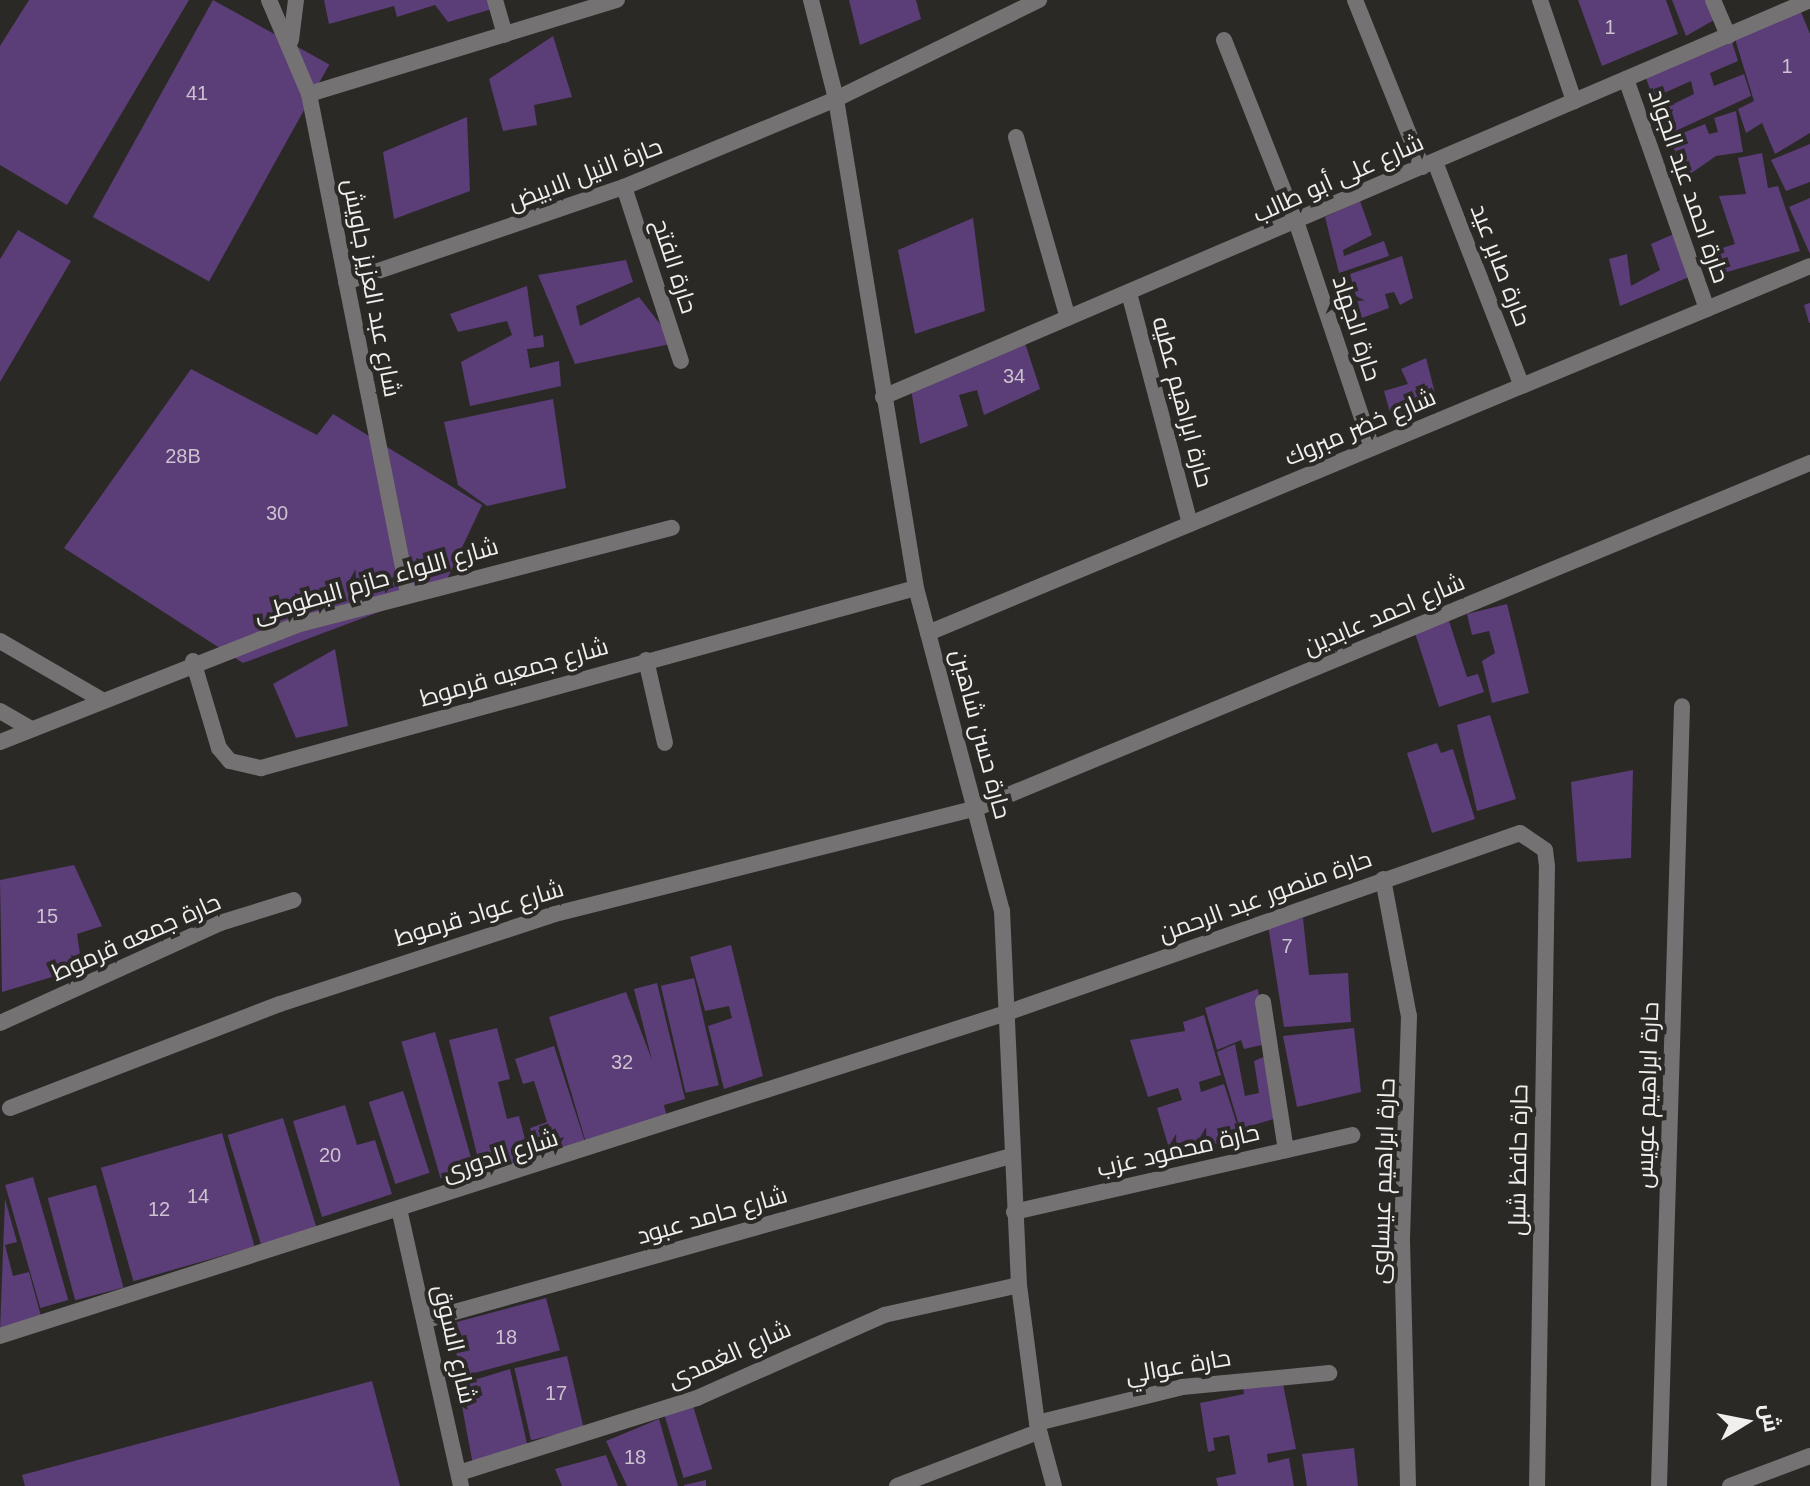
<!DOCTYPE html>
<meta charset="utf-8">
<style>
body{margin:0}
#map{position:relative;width:1810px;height:1486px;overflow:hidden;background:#2b2926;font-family:Helvetica,Cairo,sans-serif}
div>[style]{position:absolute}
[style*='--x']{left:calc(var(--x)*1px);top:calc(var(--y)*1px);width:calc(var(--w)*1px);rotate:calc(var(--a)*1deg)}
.building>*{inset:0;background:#5b3d77;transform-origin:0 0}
.street>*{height:16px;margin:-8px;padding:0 8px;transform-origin:8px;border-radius:8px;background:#747272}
span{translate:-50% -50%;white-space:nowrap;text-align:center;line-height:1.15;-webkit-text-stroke:8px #2b2926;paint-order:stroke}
.number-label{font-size:20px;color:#ccc2d0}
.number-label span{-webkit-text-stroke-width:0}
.street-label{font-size:24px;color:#f1efee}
.north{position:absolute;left:1706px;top:1382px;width:80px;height:80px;-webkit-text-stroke:6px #2b2926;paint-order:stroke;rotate:80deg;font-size:22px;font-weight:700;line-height:32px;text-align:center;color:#f1efee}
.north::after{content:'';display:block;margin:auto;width:28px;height:36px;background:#f1efee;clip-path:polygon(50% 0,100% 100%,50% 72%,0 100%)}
</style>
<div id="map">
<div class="building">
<div style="clip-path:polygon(29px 0,189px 0,67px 205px,0 165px,0 46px)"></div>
<div style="left:213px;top:0;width:133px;height:248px;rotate:29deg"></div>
<div style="clip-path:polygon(324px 0,489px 0,492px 9px,448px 22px,435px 5px,397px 17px,394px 6px,329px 24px)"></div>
<div style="clip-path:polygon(849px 0,916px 0,921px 19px,860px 45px)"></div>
<div style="clip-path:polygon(1578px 0,1666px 0,1678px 34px,1602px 66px)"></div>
<div style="clip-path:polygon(1672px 0,1706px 0,1714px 20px,1686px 36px)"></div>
<div style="clip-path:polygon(1801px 12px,1810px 34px,1810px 133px,1775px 154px,1762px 123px,1746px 133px,1738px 109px,1754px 101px,1735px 39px)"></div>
<div style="clip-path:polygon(553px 36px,572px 97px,534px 105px,537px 125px,503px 131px,489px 79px)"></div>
<div style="clip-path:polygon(1732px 42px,1738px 61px,1710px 73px,1714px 86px,1744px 74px,1751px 96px,1669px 134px,1659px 111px,1694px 94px,1691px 81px,1653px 98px,1646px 78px)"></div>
<div style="clip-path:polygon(1736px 111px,1743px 152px,1716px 156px,1683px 179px,1671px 138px,1705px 124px,1709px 134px,1718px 132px,1714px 118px)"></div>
<div style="clip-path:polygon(467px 117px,470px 191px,394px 219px,383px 152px)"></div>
<div style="clip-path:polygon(1810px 144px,1810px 182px,1786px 191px,1771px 160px)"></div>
<div style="clip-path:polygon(1762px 153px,1768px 188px,1778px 186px,1800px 251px,1720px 274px,1716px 250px,1735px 244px,1719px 196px,1746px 194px,1738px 158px)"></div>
<div style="clip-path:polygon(1810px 198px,1810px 254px,1789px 207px)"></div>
<div style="clip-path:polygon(1360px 201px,1372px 235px,1343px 250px,1344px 256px,1384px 241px,1389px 256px,1339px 273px,1325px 217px)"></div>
<div style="clip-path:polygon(973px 218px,985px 311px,915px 334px,898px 250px)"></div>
<div style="clip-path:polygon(18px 230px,71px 261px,0 382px,0 259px)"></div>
<div style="clip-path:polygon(1676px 233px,1689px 277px,1620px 306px,1609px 259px,1627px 254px,1631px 286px,1660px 270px,1651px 244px)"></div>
<div style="clip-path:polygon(1402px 256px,1413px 298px,1400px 305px,1394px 292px,1385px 294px,1389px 308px,1362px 318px,1350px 274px)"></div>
<div style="clip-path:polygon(626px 260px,633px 282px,576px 306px,580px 326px,639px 297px,675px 343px,575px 364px,538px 275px)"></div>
<div style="clip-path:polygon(527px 286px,534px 337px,543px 335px,544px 347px,527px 349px,530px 368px,559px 361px,561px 386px,470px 406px,461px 362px,512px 335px,507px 321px,458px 332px,450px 314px)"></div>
<div style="clip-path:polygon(1810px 303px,1810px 323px,1809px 323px,1804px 305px)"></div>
<div style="clip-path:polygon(1025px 343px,1040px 389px,984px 415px,977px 390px,959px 395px,968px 426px,920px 444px,911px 389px)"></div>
<div style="clip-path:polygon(1426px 358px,1438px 405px,1393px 423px,1384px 391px,1408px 384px,1401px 369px)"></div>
<div style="clip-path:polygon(191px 369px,317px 435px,333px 414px,482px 505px,443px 588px,243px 663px,64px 548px)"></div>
<div style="clip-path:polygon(553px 399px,566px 488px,487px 506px,458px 485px,444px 422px)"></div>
<div style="clip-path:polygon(1507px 604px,1529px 693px,1492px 703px,1482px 661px,1495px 653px,1489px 631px,1472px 635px,1467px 614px)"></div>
<div style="clip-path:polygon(1449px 621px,1467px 677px,1478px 674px,1484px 692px,1439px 707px,1415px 633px)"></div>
<div style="clip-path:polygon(335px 649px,348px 726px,296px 738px,273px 684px)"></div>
<div style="clip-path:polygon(1490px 715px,1516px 799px,1477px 811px,1457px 725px)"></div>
<div style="clip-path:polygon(1437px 743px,1441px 753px,1453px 749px,1475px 819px,1432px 833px,1407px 753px)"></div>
<div style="clip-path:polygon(1633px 770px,1631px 858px,1577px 862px,1571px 782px)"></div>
<div style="clip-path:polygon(74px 865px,102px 926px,77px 934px,82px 968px,2px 992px,0 880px)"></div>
<div style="clip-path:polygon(1303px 918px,1309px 975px,1348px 973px,1351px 1022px,1284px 1027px,1268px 925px)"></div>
<div style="clip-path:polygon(731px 945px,763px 1076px,724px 1089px,708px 1026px,732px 1018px,729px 1006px,705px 1011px,690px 957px)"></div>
<div style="left:694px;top:978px;width:110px;height:34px;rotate:77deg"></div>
<div style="clip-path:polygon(657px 983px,685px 1099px,664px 1105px,667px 1117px,586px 1143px,549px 1017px,626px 992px,652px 1060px,634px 989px)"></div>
<div style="clip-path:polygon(1258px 989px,1266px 1044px,1244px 1049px,1241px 1040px,1217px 1050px,1205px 1008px)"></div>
<div style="clip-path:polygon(1204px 1015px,1221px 1075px,1199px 1082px,1201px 1092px,1224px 1084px,1241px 1137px,1172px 1158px,1157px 1108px,1182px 1100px,1178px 1088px,1148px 1097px,1130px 1040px,1185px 1031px,1183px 1022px)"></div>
<div style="clip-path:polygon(497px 1028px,510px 1079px,498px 1082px,507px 1119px,519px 1116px,530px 1159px,481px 1171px,449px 1040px)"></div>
<div style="clip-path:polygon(1354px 1028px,1361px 1092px,1297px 1107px,1283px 1036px)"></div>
<div style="left:435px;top:1032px;width:142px;height:35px;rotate:74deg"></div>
<div style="clip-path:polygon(1235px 1044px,1245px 1096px,1259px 1093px,1254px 1061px,1266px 1056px,1277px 1118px,1240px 1129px,1217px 1052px)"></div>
<div style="clip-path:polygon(554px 1046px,587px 1148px,541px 1163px,530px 1128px,547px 1122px,534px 1081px,523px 1084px,515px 1059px)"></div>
<div style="left:403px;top:1091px;width:86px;height:36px;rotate:72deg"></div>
<div style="clip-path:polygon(345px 1105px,357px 1145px,375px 1140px,392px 1194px,322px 1217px,293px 1121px)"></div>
<div style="left:283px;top:1118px;width:117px;height:58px;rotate:73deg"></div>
<div style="left:222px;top:1133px;width:118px;height:126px;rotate:74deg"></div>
<div style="left:33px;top:1177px;width:128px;height:29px;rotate:74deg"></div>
<div style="left:96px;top:1185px;width:106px;height:50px;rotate:75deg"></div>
<div style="clip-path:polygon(5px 1199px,17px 1242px,5px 1245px,13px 1276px,29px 1272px,42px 1320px,0 1331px)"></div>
<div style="left:546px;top:1298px;width:54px;height:101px;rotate:75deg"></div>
<div style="left:567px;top:1356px;width:74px;height:54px;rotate:77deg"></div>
<div style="clip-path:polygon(510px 1369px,528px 1448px,473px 1465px,458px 1385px)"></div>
<div style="clip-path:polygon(372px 1381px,400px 1486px,25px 1486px,22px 1475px)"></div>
<div style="clip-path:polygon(1283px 1384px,1296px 1449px,1267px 1454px,1268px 1463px,1289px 1458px,1294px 1486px,1218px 1486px,1216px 1478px,1236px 1474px,1229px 1435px,1213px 1438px,1215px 1450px,1208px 1452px,1200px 1403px,1244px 1394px,1243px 1386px)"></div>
<div style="left:693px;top:1406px;width:66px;height:30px;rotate:73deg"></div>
<div style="clip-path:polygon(659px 1419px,678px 1486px,627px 1486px,606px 1441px)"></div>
<div style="clip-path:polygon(1354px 1448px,1358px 1486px,1307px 1486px,1302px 1454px)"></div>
<div style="clip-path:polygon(606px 1455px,618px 1486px,562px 1486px,555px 1469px)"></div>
<div style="clip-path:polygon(706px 1480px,706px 1486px,684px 1486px,684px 1485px)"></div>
</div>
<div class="street">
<div style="--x:269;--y:0;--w:102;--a:66.9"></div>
<div style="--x:309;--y:94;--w:509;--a:78.78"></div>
<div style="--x:495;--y:0;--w:36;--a:74"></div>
<div style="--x:811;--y:0;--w:102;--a:75.8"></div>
<div style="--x:836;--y:99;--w:496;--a:80.7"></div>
<div style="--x:916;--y:588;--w:334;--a:75.1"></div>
<div style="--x:1002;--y:911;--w:374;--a:87.4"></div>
<div style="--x:1019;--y:1285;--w:139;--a:82.6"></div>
<div style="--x:1037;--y:1423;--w:65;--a:74.9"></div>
<div style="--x:1355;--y:0;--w:180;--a:68.1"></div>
<div style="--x:1540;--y:0;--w:107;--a:71.4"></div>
<div style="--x:1713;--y:0;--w:39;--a:67"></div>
<div style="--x:291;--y:40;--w:40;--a:-82.9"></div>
<div style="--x:1224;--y:40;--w:198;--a:68.4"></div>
<div style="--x:1297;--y:224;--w:236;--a:71.5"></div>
<div style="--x:1626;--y:79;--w:244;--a:70.6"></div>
<div style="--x:309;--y:94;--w:322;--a:-17"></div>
<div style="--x:1016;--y:137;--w:188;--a:74"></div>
<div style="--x:1435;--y:162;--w:240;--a:68.8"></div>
<div style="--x:624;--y:187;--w:183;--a:71.9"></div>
<div style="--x:346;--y:282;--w:294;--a:-18.9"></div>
<div style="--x:624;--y:187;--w:230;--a:-22.5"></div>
<div style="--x:836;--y:99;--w:226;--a:-26"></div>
<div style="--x:1129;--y:293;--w:239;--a:75.2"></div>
<div style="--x:883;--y:397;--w:1008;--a:-23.18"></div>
<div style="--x:928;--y:633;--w:955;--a:-22.59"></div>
<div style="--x:0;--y:641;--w:116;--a:30.1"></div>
<div style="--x:646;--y:660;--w:85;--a:77.1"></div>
<div style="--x:193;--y:661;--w:91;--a:73.4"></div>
<div style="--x:219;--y:748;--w:17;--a:50"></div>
<div style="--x:230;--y:761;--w:32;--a:13"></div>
<div style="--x:261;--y:768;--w:679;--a:-15.37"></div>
<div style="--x:0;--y:711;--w:34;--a:30"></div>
<div style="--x:0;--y:742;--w:322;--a:-21.5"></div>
<div style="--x:300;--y:624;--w:384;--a:-14.5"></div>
<div style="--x:1383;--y:879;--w:139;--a:79.3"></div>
<div style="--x:1409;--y:1016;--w:224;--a:91.8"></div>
<div style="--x:1402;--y:1240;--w:246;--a:88.6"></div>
<div style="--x:1263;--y:1002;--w:150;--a:81.2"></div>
<div style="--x:0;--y:1023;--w:242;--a:-24.4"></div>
<div style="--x:220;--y:923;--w:77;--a:-17.3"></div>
<div style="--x:10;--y:1108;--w:289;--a:-21.1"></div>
<div style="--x:280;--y:1004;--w:289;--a:-18.1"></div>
<div style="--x:555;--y:914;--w:435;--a:-14.1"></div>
<div style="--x:977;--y:808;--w:902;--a:-22.5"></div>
<div style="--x:1014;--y:1212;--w:347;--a:-12.8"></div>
<div style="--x:400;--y:1213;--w:280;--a:77.4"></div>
<div style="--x:426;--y:1320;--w:608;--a:-15.66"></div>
<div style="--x:0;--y:1336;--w:1063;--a:-17.8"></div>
<div style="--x:1012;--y:1011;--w:538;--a:-19.31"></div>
<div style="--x:1520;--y:833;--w:30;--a:34"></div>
<div style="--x:1545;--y:850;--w:16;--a:83"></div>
<div style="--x:1547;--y:866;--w:620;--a:90.92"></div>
<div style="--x:1037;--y:1423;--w:149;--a:-13.9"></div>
<div style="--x:1182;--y:1387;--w:148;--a:-5.4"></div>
<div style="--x:459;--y:1473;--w:250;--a:-17.5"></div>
<div style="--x:697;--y:1398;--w:205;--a:-23.9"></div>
<div style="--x:884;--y:1315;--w:138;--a:-12.5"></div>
<div style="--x:897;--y:1486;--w:151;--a:-21"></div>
<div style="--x:1659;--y:1486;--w:780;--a:-88.31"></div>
<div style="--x:1730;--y:1486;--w:85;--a:-20.6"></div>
</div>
<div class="number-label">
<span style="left:1610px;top:27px">1</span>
<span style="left:1787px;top:66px">1</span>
<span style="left:197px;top:93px">41</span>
<span style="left:1014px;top:376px">34</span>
<span style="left:183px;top:456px">28B</span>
<span style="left:277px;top:513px">30</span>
<span style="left:47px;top:916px">15</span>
<span style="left:1287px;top:946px">7</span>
<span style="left:622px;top:1062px">32</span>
<span style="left:330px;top:1155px">20</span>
<span style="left:198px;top:1196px">14</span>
<span style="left:159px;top:1209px">12</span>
<span style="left:506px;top:1337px">18</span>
<span style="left:556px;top:1393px">17</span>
<span style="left:635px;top:1457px">18</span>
</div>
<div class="street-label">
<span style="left:585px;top:174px;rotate:-21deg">حارة النيل الابيض</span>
<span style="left:1338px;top:178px;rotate:-24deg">شارع على أبو طالب</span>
<span style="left:1689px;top:186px;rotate:71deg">حارة احمد عبد الجواد</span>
<span style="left:1501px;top:265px;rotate:69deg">حارة صابر عيد</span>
<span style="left:675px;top:266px;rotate:72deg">حارة الفتح</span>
<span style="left:372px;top:288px;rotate:79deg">شارع عبد العزيز جاويش</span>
<span style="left:1357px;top:328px;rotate:72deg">حارة الجهاد</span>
<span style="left:1183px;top:402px;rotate:75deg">حارة ابراهيم عطيه</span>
<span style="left:1360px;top:427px;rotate:-23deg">شارع خضر مبروك</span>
<span style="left:376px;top:580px;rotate:-16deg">شارع اللواء حازم البطوطى</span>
<span style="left:1384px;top:614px;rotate:-23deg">شارع احمد عابدين</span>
<span style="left:514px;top:672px;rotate:-16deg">شارع جمعيه قرموط</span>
<span style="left:981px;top:734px;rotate:75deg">حارة حسن شاهين</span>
<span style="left:1265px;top:896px;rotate:-20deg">حارة منصور عبد الرحمن</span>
<span style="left:479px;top:913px;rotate:-17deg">شارع عواد قرموط</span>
<span style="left:136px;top:937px;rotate:-24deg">حارة جمعه قرموط</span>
<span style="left:1647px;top:1095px;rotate:-88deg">حارة ابراهيم عويس</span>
<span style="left:1178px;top:1150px;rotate:-13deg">حارة محمود عزب</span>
<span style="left:500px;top:1155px;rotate:-18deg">شارع الدورى</span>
<span style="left:1518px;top:1160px;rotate:-89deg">حارة حافظ شبل</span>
<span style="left:1383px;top:1181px;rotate:-88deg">حارة ابراهيم عيساوى</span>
<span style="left:712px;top:1215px;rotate:-16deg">شارع حامد عبود</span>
<span style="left:455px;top:1344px;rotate:77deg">شارع السوق</span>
<span style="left:729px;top:1354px;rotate:-24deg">شارع الغمدى</span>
<span style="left:1178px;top:1366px;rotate:-10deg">حارة عوالي</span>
</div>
<div class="north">ش</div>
</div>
